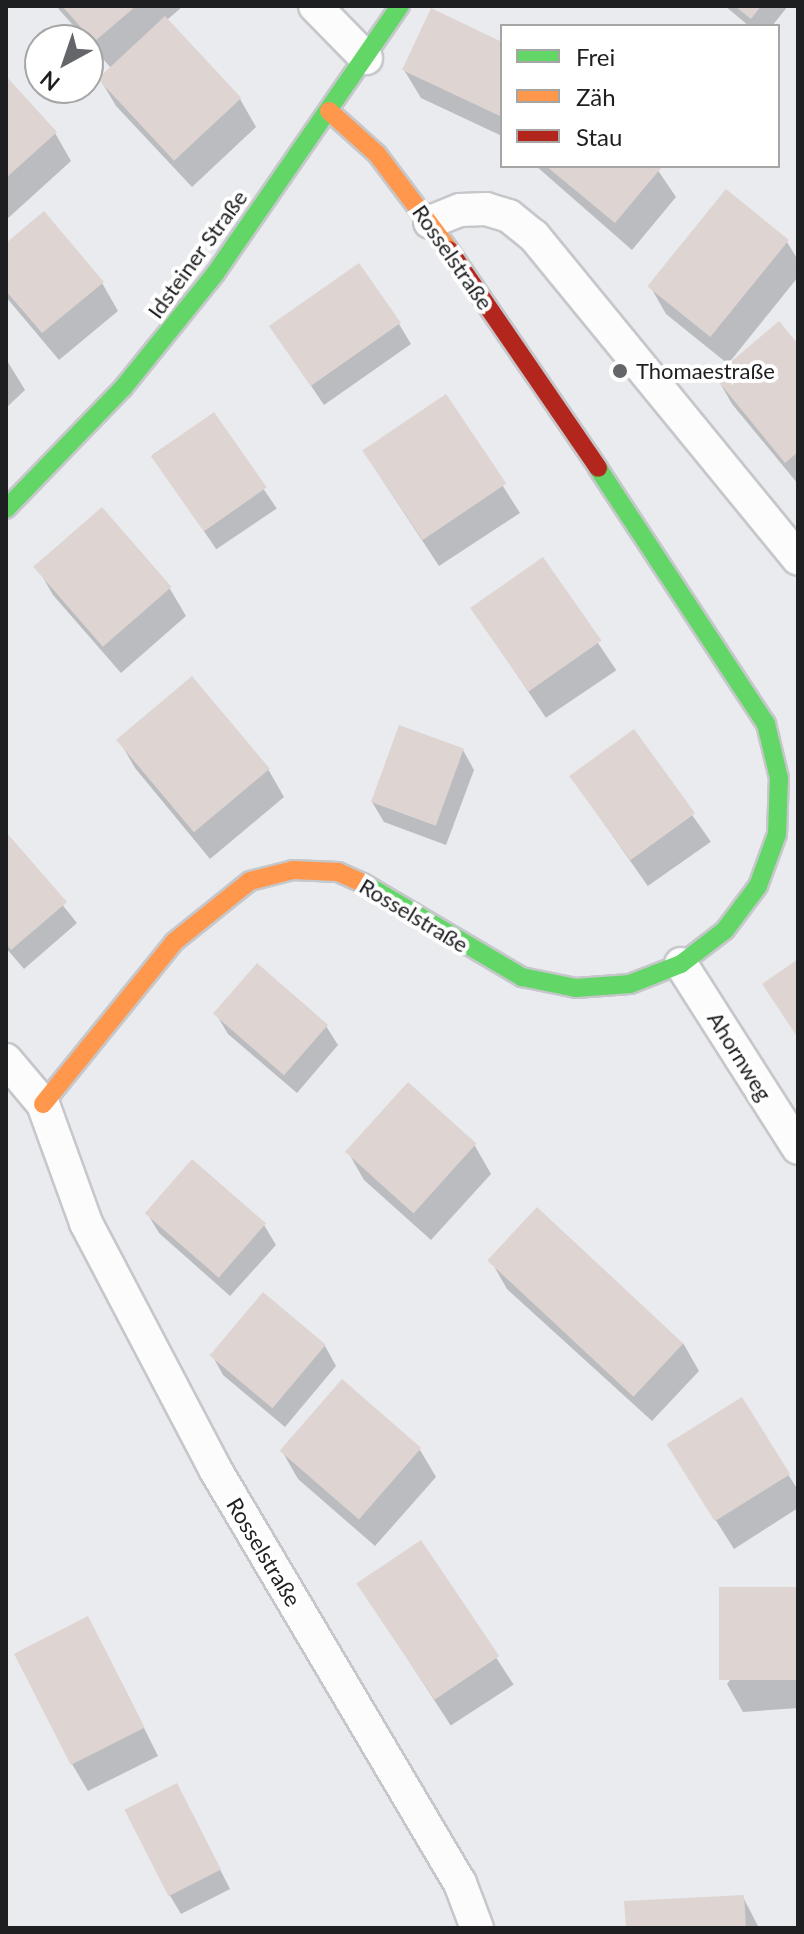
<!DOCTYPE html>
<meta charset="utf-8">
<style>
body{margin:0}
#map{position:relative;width:804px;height:1934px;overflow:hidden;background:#eaebef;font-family:Lato,sans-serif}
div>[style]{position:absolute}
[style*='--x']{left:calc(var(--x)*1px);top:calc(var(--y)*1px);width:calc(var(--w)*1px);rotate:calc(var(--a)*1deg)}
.shadow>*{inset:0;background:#0003;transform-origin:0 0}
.building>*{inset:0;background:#ded5d2;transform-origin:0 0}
.roads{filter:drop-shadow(2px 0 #c6c7ca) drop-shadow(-2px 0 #c6c7ca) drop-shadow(0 2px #c6c7ca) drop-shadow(0 -2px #c6c7ca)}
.street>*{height:32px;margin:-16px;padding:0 16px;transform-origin:16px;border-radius:16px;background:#fcfcfd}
.fast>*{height:18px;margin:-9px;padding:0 9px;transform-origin:9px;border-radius:9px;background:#63d668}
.slow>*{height:18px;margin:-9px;padding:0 9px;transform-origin:9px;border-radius:9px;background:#ff974d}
.jam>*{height:18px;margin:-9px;padding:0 9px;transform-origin:9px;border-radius:9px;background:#b3261e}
.dots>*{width:22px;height:22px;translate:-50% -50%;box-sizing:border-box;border:4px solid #fff;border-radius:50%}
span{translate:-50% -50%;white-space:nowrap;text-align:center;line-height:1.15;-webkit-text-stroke:8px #fff;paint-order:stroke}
.street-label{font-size:22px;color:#1e1f21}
.poi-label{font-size:22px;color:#1e1f21}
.left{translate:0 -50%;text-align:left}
.frame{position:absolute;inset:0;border:8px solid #1e1f21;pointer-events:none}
.legend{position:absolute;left:500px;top:24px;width:280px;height:144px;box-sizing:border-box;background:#fff;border:2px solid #a5a5a6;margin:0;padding:10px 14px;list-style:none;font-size:24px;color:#1e1f21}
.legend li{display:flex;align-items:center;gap:16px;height:40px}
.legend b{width:40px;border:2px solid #a5a5a6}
.north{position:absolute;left:24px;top:24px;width:80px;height:80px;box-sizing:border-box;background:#fff;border:2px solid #a5a5a6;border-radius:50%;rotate:220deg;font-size:22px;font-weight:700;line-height:32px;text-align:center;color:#1e1f21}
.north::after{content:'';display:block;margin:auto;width:28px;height:36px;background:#656669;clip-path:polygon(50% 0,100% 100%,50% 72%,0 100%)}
</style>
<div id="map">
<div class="shadow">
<div style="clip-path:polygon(56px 6px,183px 6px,167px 20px,240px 99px,256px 127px,192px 187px,116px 106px,100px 79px,111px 68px)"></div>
<div style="clip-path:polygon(725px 6px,788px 6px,772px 26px,749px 26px)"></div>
<div style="clip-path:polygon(502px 44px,502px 136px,421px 98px,404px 70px)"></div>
<div style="clip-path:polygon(6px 79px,55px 133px,71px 161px,6px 220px)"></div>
<div style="clip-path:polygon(536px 166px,655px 166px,676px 197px,632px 250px)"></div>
<div style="clip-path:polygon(787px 242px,798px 260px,798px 277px,728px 364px,666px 314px,650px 286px)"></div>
<div style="clip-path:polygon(6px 246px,102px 283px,118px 311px,59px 360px,6px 297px)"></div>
<div style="clip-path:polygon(399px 324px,411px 344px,324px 405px,271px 327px)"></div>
<div style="clip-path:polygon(798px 347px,798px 484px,732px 404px,716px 376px)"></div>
<div style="clip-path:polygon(6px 359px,25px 390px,6px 408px)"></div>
<div style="clip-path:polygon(446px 397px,520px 513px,439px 566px,381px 478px)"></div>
<div style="left:213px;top:414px;width:114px;height:73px;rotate:56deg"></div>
<div style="clip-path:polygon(102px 510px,170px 589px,186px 616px,121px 673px,53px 595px,37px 567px)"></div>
<div style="left:542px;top:560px;width:133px;height:85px;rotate:56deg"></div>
<div style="left:634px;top:732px;width:134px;height:77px;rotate:55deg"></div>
<div style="clip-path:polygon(119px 740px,268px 769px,284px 797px,210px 859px,135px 768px)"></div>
<div style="clip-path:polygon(463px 750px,474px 770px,446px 845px,384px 822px,372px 802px)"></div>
<div style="clip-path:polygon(6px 835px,77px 923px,24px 969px,6px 948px)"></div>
<div style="clip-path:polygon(216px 1014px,326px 1026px,338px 1045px,297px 1093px,228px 1034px)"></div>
<div style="clip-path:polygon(409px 1085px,475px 1146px,491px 1174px,431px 1240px,364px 1180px,348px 1152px)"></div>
<div style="clip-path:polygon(147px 1213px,264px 1225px,276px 1245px,230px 1296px,159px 1233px)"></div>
<div style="clip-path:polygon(491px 1261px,683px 1343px,699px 1371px,652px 1421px,507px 1289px)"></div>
<div style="clip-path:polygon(325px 1346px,336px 1366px,285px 1427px,223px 1375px,212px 1355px)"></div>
<div style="clip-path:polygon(741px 1400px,798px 1490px,798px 1508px,734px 1549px,686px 1473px)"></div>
<div style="clip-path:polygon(420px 1450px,436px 1477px,375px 1546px,298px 1479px,282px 1451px)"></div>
<div style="left:421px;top:1542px;width:170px;height:75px;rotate:57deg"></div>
<div style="clip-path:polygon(798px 1589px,798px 1708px,743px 1712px,727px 1684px)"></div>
<div style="clip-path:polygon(103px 1646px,158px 1756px,88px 1791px,72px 1764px)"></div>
<div style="clip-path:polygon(187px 1805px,230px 1889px,181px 1914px,169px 1894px)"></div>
<div style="clip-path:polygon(743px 1897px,759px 1928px,628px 1928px)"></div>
</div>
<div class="building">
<div style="clip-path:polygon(62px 6px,136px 6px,94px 42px)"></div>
<div style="clip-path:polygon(735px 6px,761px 6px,751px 19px)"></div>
<div style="clip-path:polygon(431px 8px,502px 42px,502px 117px,402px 70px)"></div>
<div style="left:165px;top:16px;width:112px;height:92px;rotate:47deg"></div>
<div style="clip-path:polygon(6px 76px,57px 132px,6px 178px)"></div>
<div style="clip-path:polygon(546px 166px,659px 166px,661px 168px,615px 223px)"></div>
<div style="left:726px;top:189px;width:81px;height:125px;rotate:39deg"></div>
<div style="clip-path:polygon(44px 211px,104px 282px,42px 333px,6px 291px,6px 243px)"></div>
<div style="left:359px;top:263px;width:73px;height:110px;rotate:55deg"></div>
<div style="clip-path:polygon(779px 321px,798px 344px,798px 452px,785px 463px,714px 376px)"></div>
<div style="left:446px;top:394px;width:108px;height:101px;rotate:56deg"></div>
<div style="left:214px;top:412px;width:92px;height:77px;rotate:55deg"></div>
<div style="left:102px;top:507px;width:106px;height:91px;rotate:49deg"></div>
<div style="left:543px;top:557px;width:102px;height:89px;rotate:55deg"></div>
<div style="left:192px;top:676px;width:121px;height:99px;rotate:50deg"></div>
<div style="left:399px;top:725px;width:69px;height:82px;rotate:20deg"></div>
<div style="left:634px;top:729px;width:104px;height:80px;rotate:54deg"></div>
<div style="clip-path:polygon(6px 832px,67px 902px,11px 950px,6px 944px)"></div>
<div style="clip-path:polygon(798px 959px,798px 1038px,762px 984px)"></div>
<div style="left:257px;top:963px;width:94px;height:67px;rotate:41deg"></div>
<div style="left:408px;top:1082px;width:92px;height:94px;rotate:42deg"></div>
<div style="left:192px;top:1159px;width:98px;height:72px;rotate:41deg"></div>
<div style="left:537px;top:1207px;width:200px;height:73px;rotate:43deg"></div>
<div style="left:263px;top:1292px;width:82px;height:83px;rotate:40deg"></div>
<div style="left:342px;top:1379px;width:105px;height:95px;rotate:41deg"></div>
<div style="left:742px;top:1397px;width:91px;height:89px;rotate:58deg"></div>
<div style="left:421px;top:1540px;width:140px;height:78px;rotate:56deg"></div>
<div style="left:798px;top:1587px;width:93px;height:79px;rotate:90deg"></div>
<div style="left:88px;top:1616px;width:125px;height:83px;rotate:63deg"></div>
<div style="left:177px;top:1783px;width:97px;height:59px;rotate:63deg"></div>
<div style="clip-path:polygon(744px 1895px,746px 1928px,626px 1928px,624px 1901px)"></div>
</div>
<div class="roads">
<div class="street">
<div style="--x:315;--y:6;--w:73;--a:45.6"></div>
<div style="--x:430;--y:222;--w:32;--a:-22"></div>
<div style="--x:460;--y:210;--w:26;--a:-2"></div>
<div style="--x:486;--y:209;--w:24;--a:17"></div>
<div style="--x:509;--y:216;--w:32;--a:39"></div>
<div style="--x:534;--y:236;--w:417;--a:50.7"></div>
<div style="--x:681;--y:964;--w:218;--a:57.5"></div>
<div style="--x:6;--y:1060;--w:57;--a:49.9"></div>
<div style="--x:43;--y:1104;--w:127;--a:70.1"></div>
<div style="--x:86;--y:1223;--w:278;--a:62.3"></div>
<div style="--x:215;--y:1469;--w:481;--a:59.4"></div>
<div style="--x:460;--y:1883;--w:48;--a:69.3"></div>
</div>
<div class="fast">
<div style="--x:6;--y:509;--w:168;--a:-46"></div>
<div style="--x:123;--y:388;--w:146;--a:-51.1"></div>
<div style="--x:215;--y:274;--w:326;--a:-55.4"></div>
<div style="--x:363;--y:883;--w:185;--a:30.6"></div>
<div style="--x:522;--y:977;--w:55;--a:11.5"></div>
<div style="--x:576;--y:988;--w:54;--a:-4.2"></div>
<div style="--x:630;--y:984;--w:55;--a:-21.4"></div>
<div style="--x:681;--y:964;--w:56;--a:-37.7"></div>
<div style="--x:725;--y:930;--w:55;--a:-53.1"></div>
<div style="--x:758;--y:886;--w:55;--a:-69.9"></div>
<div style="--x:777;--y:834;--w:56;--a:-88"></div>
<div style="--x:779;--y:778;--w:56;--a:-103.5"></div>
<div style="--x:766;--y:724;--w:306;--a:-123.3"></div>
</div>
<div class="slow">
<div style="--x:329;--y:111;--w:64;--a:41.9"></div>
<div style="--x:377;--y:154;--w:120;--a:53.1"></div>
<div style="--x:43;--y:1104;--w:208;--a:-51"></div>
<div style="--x:174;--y:942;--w:97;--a:-38.8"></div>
<div style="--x:250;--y:881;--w:44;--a:-14.3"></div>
<div style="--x:293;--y:870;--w:45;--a:2.5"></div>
<div style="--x:338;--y:872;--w:27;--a:24"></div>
</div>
<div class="jam">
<div style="--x:449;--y:250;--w:264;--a:55.6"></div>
</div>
</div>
<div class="dots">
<div style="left:620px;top:371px;background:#656669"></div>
</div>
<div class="street-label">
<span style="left:197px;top:254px;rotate:-54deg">Idsteiner Straße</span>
<span style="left:453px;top:257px;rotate:55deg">Rosselstraße</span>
<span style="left:414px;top:915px;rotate:31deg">Rosselstraße</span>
<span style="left:740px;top:1056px;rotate:58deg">Ahornweg</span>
<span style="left:264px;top:1552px;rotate:59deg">Rosselstraße</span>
</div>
<div class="poi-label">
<span class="left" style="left:636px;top:371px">Thomaestraße</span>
</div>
<div class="frame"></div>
<ul class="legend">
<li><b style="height:10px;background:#63d668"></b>Frei</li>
<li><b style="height:10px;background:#ff974d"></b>Zäh</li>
<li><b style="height:10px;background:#b3261e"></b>Stau</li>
</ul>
<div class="north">N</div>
</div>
